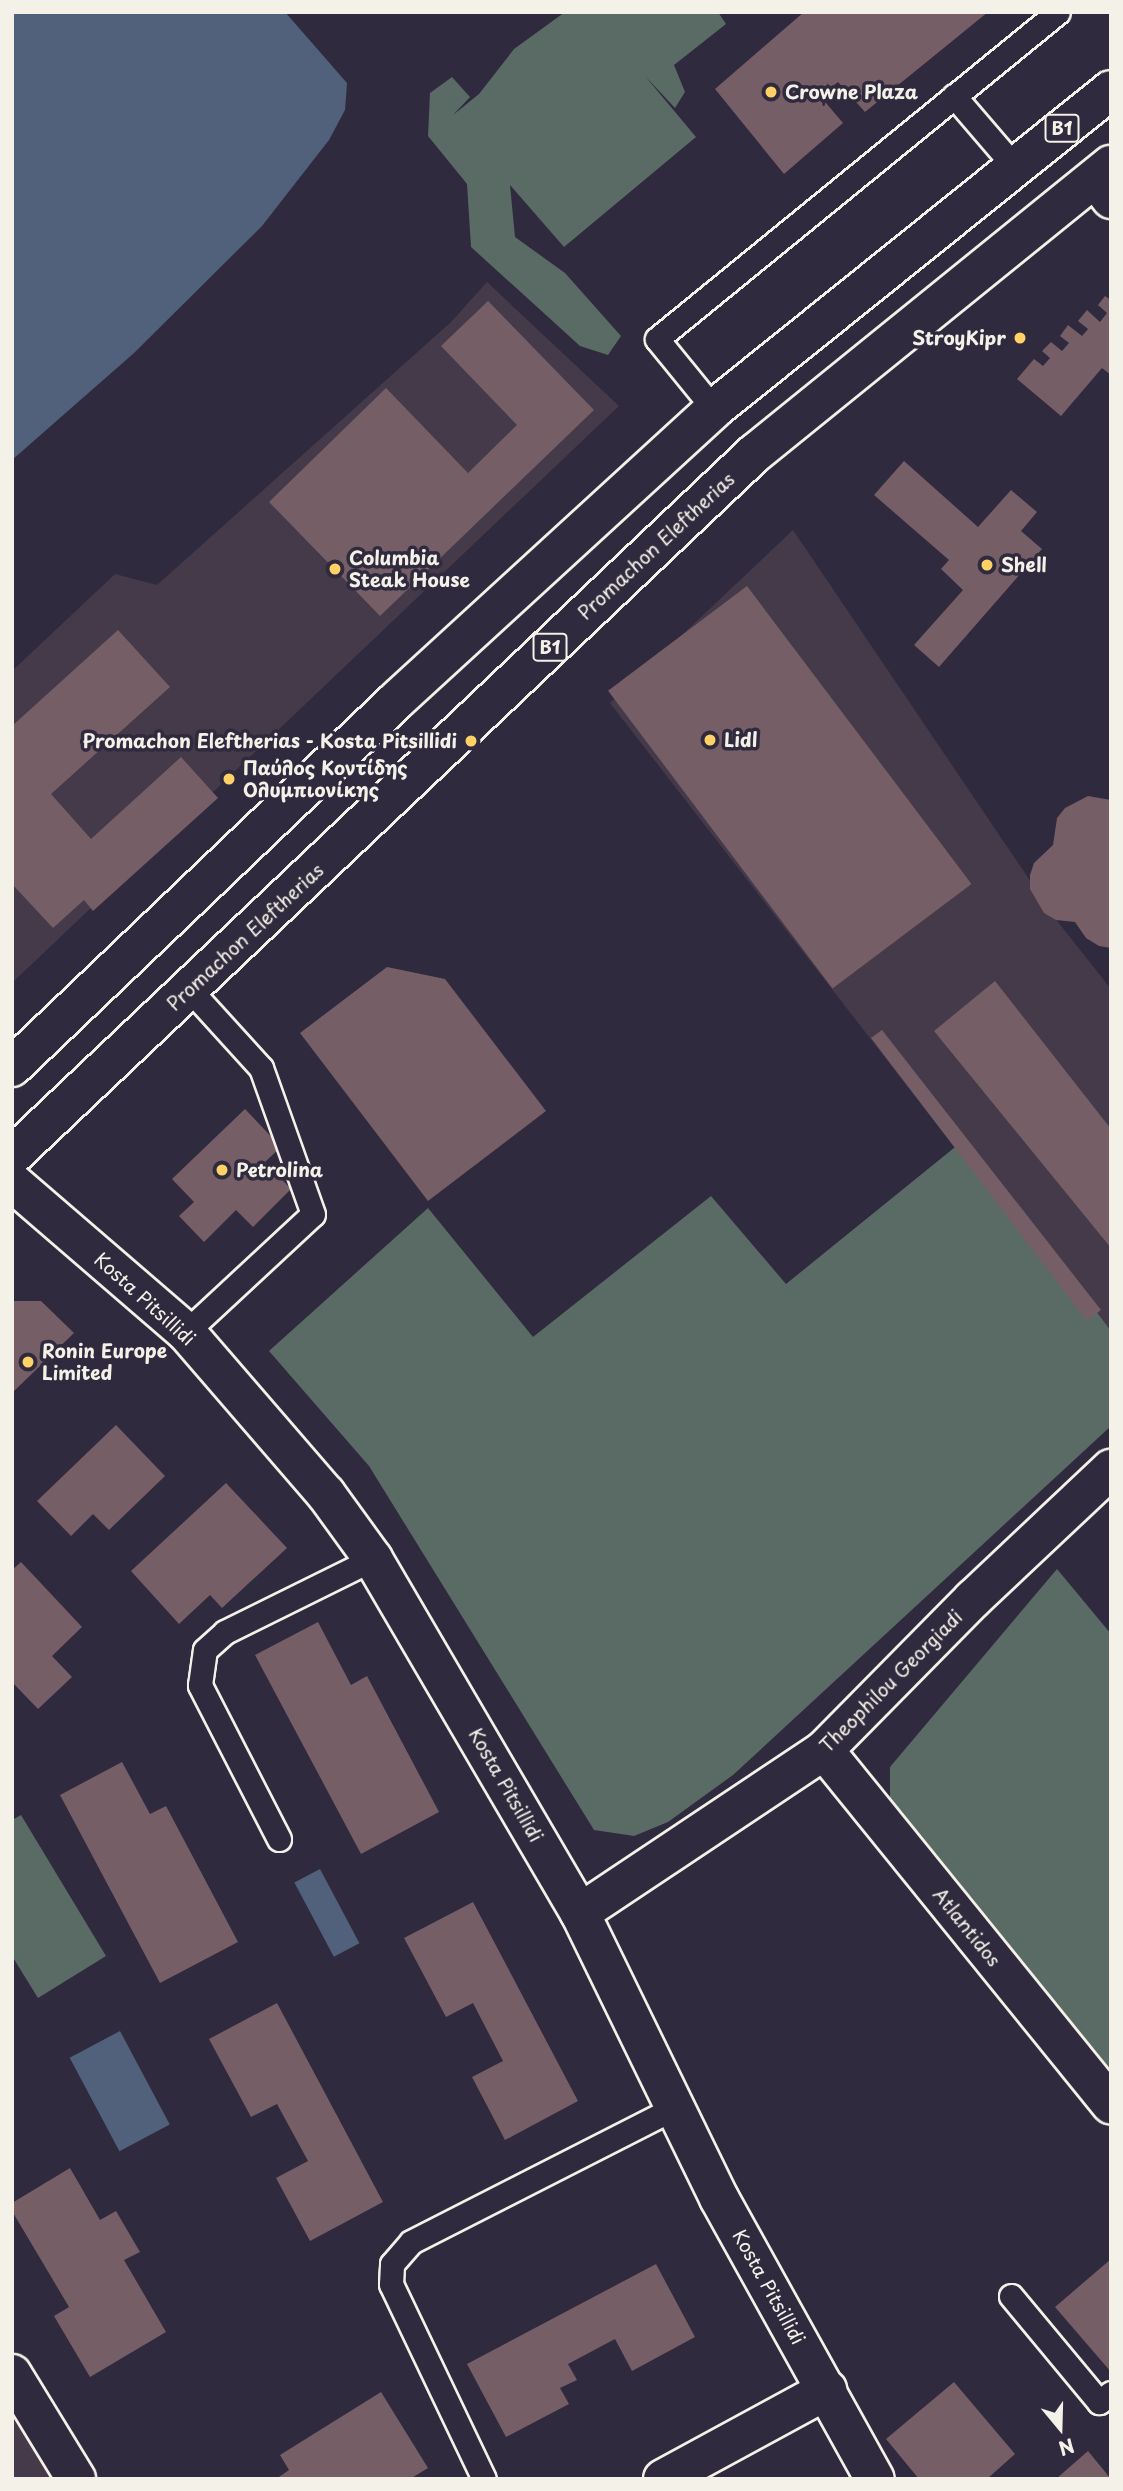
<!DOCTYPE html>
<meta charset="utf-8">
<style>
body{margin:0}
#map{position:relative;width:1123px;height:2491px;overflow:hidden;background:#2f2a3d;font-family:"Playpen Sans",sans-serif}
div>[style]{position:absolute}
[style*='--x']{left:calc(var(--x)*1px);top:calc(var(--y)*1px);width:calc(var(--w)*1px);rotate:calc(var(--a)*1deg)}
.built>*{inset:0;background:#443a49}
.green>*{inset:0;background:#596b64}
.water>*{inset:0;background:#51617b;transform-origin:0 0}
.building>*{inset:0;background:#765e66;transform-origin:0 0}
.roads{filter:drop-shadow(2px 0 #f4f1e8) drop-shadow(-2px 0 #f4f1e8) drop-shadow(0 2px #f4f1e8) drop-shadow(0 -2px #f4f1e8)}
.lane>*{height:23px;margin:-11.5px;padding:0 11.5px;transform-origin:11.5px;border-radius:11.5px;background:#2f2a3d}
.street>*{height:38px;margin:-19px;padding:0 19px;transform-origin:19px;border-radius:19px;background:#2f2a3d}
.primary>*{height:38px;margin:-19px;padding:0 19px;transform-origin:19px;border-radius:19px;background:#2f2a3d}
.dots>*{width:19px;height:19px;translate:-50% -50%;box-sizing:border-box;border:4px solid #2f2a3d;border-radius:50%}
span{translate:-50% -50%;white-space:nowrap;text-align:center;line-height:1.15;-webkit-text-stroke:7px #2f2a3d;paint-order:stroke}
.shield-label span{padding:2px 5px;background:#2f2a3d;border:2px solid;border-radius:5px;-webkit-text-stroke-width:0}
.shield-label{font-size:18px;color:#f4f1e8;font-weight:700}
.poi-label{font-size:19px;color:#f4f1e8;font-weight:700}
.left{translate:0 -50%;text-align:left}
.right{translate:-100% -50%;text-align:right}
.street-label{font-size:19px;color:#f4f1e8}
.frame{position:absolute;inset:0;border:14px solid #f4f1e8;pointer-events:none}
.north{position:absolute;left:1025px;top:2393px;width:70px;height:70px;-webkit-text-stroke:5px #2f2a3d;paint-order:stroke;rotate:161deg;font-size:19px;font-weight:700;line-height:28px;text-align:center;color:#f4f1e8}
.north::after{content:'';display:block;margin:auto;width:24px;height:32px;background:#f4f1e8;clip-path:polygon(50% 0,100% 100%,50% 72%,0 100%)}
</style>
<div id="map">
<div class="built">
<div style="clip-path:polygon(487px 282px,619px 406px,12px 983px,12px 671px,115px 574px,157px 585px,451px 322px)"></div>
<div style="clip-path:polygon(793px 530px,1058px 922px,1111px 989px,1111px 1349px,610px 703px)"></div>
<div style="clip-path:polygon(12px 2393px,66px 2479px,12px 2479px)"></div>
</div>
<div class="green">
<div style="clip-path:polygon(565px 12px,718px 12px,726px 24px,674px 65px,685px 92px,675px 108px,645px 76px,696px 137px,564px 247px,510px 185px,515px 237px,565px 273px,621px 336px,608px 355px,580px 346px,471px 247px,467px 184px,428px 136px,430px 93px,452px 77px,470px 97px,453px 115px,479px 94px,514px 49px)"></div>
<div style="clip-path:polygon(965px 1139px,1111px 1331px,1111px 1426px,733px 1775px,668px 1822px,634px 1836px,594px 1830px,369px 1466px,269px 1351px,428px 1208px,533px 1337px,711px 1196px,786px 1284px)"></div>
<div style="clip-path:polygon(1057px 1569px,1111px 1634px,1111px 2089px,890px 1804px,890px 1767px)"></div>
<div style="clip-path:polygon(21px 1815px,106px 1956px,38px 1998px,12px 1956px,12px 1820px)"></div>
</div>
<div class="water">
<div style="clip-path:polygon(12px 12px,285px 12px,347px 83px,345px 110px,329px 140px,262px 226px,134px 353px,12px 460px)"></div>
<div style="left:320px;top:1869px;width:84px;height:29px;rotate:62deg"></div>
<div style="left:120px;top:2031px;width:106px;height:57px;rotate:62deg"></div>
</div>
<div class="building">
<div style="clip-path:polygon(804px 12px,988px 12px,865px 112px,838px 82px,820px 96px,843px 123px,784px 174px,715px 89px)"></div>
<div style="clip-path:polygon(1105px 296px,1111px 300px,1111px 375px,1102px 368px,1061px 416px,1017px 379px,1034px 359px,1043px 366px,1050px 358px,1042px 351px,1051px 342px,1062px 351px,1069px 343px,1060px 336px,1068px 325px,1082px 336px,1088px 329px,1078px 321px,1087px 310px,1100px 322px,1107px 313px,1098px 305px)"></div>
<div style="clip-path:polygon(488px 301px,594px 410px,380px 616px,269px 502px,386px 388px,468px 473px,517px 425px,441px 346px)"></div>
<div style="clip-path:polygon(904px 461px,978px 527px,1011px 490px,1037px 512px,1021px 531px,1042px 549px,939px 667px,914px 645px,963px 590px,941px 569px,949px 560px,874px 495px)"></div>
<div style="left:747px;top:586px;width:373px;height:174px;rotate:53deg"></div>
<div style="clip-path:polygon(118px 630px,170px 687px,51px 794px,91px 839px,181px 757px,218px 798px,93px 911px,84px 900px,53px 928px,12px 884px,12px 726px)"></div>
<div style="clip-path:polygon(1088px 796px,1111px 800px,1111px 948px,1099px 946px,1086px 938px,1075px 922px,1056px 920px,1044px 913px,1030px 889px,1030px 875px,1034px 863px,1053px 845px,1057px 818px,1065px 808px)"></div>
<div style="clip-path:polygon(387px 967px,445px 979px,546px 1111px,428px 1201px,300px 1033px)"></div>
<div style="clip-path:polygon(995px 981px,1111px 1129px,1111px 1248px,934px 1031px)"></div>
<div style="clip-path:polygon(882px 1030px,1101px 1310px,1087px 1321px,871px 1038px)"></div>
<div style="clip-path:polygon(245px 1109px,281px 1147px,265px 1162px,291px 1189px,253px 1227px,236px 1210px,204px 1242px,179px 1216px,194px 1202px,172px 1179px)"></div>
<div style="clip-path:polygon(12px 1301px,41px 1301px,74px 1333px,12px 1393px)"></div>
<div style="clip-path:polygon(116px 1425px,165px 1476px,109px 1530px,93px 1514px,71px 1536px,37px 1501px)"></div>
<div style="clip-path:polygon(226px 1483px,287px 1548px,222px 1608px,210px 1595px,179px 1624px,131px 1571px)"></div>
<div style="clip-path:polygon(21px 1562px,82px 1627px,52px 1656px,72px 1677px,38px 1709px,12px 1682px,12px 1570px)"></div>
<div style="clip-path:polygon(318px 1622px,351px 1685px,367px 1676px,439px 1812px,361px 1854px,255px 1655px)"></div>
<div style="clip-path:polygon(122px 1762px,150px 1814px,166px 1806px,238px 1942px,160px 1983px,60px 1795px)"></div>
<div style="clip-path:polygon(473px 1902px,578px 2101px,505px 2140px,472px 2077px,503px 2061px,473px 2003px,446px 2017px,404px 1938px)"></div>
<div style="clip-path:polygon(277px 2003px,383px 2202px,310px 2241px,276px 2178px,308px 2161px,277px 2104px,251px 2117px,209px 2039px)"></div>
<div style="clip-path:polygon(70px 2168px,100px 2220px,116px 2211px,140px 2252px,124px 2260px,166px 2332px,90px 2377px,54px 2316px,69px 2307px,12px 2211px,12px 2203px)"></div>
<div style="clip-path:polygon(1111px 2259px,1111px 2372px,1055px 2307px)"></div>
<div style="clip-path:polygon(656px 2264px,695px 2337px,632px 2371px,615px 2339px,568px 2364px,577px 2380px,560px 2388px,569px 2404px,506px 2437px,467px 2364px)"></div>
<div style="clip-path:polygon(954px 2382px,1015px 2454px,987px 2479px,919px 2479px,886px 2439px)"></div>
<div style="clip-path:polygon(381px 2392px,428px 2468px,410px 2479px,276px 2479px,289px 2470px,280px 2455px)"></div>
<div style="clip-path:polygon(1088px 2451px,1111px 2479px,1056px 2479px)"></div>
</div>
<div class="roads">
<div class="lane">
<div style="--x:954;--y:96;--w:92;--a:49.4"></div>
<div style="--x:714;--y:409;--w:90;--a:-129.2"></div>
<div style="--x:657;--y:339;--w:517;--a:-39.2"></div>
<div style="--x:186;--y:1332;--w:173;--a:-42.9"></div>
<div style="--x:313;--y:1214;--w:155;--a:-109.6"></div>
<div style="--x:261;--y:1068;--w:107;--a:-132.3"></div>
<div style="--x:279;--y:1839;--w:173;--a:-117.2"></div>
<div style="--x:200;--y:1685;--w:35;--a:-82"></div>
<div style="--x:205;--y:1650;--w:27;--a:-42"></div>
<div style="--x:225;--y:1632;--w:165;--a:-26.3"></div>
<div style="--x:1011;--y:2296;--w:138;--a:50.3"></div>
<div style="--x:1099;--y:2402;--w:15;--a:-37"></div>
<div style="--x:484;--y:2479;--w:216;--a:-115.5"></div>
<div style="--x:391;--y:2284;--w:20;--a:-87"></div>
<div style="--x:392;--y:2264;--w:29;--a:-49"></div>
<div style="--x:411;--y:2242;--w:297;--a:-27"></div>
</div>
<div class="street">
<div style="--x:1096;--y:179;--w:25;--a:53"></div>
<div style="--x:12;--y:1182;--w:230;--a:40.8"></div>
<div style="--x:186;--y:1332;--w:214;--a:49.2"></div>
<div style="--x:326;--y:1494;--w:80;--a:54.1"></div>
<div style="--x:373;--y:1559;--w:410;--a:59.7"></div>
<div style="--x:580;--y:1913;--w:317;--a:64"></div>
<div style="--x:719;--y:2198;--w:321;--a:61"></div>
<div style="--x:824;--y:1750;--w:456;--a:51"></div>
<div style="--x:580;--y:1913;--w:293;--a:-33.7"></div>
<div style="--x:824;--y:1750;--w:212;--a:-45.4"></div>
<div style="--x:973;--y:1599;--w:190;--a:-43.3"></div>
<div style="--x:12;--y:2374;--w:123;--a:58.6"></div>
<div style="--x:663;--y:2479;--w:187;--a:-28.5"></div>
</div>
<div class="primary">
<div style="--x:12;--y:1067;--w:533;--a:-43.63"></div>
<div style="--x:398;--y:699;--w:429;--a:-42.5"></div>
<div style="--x:714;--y:409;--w:509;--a:-38.78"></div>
<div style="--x:12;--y:1156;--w:1023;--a:-43.42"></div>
<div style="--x:755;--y:453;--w:458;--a:-39"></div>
</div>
</div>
<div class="dots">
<div style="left:771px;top:92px;background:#ffd166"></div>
<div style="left:1020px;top:338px;background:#ffd166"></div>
<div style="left:987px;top:565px;background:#ffd166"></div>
<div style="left:335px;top:569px;background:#ffd166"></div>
<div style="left:710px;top:740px;background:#ffd166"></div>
<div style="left:471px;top:741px;background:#ffd166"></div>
<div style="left:229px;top:779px;background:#ffd166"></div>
<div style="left:222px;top:1170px;background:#ffd166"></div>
<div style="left:28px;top:1362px;background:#ffd166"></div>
</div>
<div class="shield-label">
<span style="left:1062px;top:128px">B1</span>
<span style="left:550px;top:647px">B1</span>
</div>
<div class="poi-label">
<span class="left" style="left:785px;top:92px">Crowne Plaza</span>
<span class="right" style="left:1006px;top:338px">StroyKipr</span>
<span class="left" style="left:349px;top:569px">Columbia<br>Steak House</span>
<span class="left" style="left:1001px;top:565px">Shell</span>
<span class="left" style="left:724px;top:740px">Lidl</span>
<span class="right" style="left:457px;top:741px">Promachon Eleftherias - Kosta Pitsillidi</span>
<span class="left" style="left:243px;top:779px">Παύλος Κοντίδης<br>Ολυμπιονίκης</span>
<span class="left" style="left:236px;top:1170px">Petrolina</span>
<span class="left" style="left:42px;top:1362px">Ronin Europe<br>Limited</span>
</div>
<div class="street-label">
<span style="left:656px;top:546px;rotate:-43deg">Promachon Eleftherias</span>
<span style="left:245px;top:937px;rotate:-43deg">Promachon Eleftherias</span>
<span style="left:145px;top:1299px;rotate:42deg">Kosta Pitsillidi</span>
<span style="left:891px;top:1681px;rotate:-45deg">Theophilou Georgiadi</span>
<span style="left:506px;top:1785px;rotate:60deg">Kosta Pitsillidi</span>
<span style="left:967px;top:1927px;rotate:51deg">Atlantidos</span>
<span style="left:769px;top:2287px;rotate:61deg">Kosta Pitsillidi</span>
</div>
<div class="frame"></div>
<div class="north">N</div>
</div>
